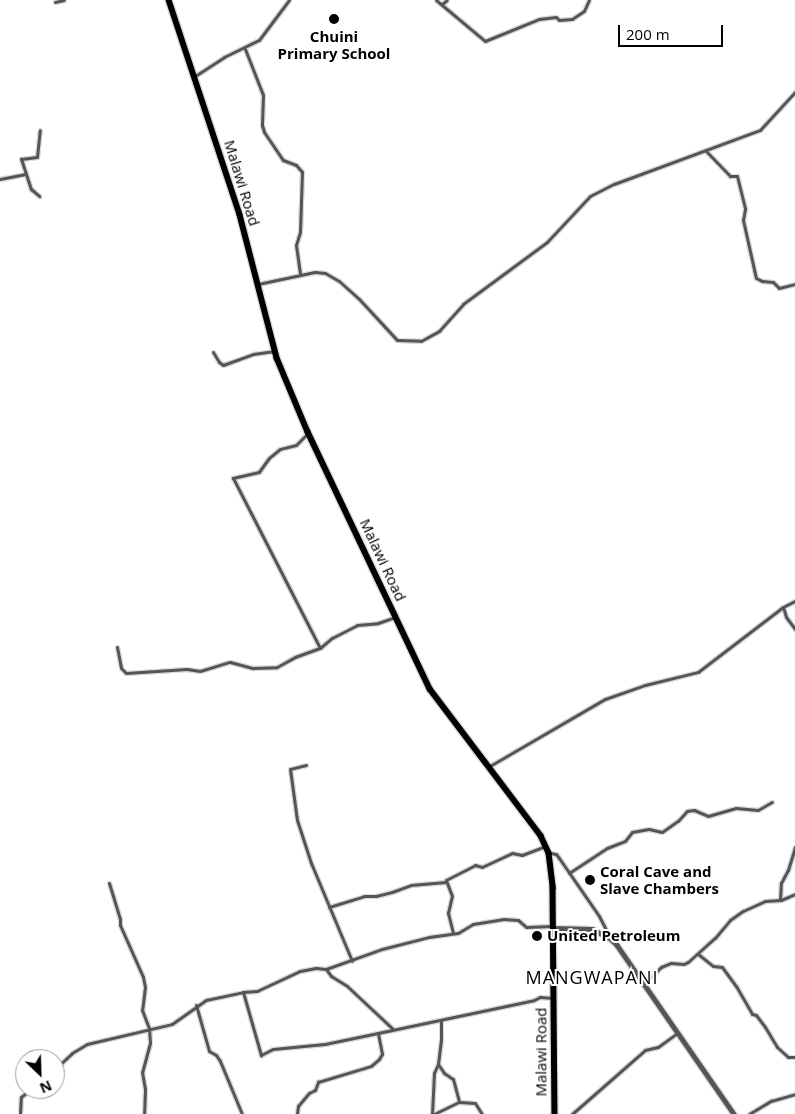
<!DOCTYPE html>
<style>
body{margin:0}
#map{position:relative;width:795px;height:1114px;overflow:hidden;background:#fff;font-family:"Open Sans",sans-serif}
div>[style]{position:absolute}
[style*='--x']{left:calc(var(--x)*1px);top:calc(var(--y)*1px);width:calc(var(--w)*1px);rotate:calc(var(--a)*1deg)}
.roads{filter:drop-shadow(1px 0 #dbdbdb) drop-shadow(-1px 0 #dbdbdb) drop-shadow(0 1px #dbdbdb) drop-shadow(0 -1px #dbdbdb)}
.minor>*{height:3px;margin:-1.5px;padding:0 1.5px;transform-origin:1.5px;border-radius:1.5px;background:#555}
.tertiary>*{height:4.5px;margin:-2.25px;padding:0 2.25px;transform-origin:2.25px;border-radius:2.25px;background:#555}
.primary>*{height:5.5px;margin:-2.75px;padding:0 2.75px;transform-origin:2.75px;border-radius:2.75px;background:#000}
.dots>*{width:14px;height:14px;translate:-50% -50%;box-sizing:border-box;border:2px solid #fff;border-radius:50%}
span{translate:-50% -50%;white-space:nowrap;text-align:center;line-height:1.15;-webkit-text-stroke:4px #fff;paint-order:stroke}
.poi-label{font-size:15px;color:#000;font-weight:700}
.left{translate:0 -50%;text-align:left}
.street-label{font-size:15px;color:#000}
.quarter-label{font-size:18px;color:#000;letter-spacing:1px}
.north{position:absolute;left:15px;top:1049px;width:50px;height:50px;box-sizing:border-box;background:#fff;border:1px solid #999;border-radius:50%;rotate:156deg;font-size:14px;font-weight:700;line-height:20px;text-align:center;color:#000}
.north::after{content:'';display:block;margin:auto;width:18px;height:22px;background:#000;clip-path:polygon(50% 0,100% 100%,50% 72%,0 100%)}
.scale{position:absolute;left:618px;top:25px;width:105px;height:22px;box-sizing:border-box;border:2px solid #000;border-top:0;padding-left:6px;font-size:15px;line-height:18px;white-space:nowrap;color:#000;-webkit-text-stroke:4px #fff;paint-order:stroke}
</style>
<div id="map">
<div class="roads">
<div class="minor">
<div style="--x:436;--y:0;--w:64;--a:39.9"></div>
<div style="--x:485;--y:41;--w:58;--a:-22.2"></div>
<div style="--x:539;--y:19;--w:17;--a:-7"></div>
<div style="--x:556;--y:17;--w:4;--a:45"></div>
<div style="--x:559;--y:20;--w:13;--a:-4"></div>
<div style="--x:572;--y:19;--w:14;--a:-34"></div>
<div style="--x:584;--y:11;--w:12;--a:-66"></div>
<div style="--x:55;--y:2;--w:9;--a:-13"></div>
<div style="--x:442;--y:4;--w:6;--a:-39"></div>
<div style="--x:245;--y:49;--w:49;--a:68.6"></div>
<div style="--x:263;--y:95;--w:30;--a:92"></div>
<div style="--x:262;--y:125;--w:7;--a:74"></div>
<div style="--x:264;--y:132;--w:34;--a:56"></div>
<div style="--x:283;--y:160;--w:14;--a:21"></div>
<div style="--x:296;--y:165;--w:9;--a:49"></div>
<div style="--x:302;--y:172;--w:60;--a:91.9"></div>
<div style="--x:300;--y:232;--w:14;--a:107"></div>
<div style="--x:296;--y:245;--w:30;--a:82"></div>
<div style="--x:195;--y:76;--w:35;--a:-33"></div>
<div style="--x:224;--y:57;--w:39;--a:-26"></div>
<div style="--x:259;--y:40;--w:50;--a:-53.1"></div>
<div style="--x:706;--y:151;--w:35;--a:46"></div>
<div style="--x:730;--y:176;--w:7;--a:0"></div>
<div style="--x:737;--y:176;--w:34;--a:76"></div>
<div style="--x:745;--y:209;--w:11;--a:100"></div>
<div style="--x:743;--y:220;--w:59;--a:77.4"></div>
<div style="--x:756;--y:278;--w:7;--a:27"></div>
<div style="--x:762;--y:281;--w:11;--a:5"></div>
<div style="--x:773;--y:282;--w:8;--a:45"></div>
<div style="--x:779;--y:288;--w:16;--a:-14"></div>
<div style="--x:26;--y:174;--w:16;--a:-108"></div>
<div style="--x:21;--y:159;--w:16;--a:-7"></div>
<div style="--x:37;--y:157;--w:27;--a:-84"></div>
<div style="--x:0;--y:179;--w:26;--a:-11"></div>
<div style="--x:26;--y:174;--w:16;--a:72"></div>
<div style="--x:31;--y:189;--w:11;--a:41"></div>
<div style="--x:258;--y:284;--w:58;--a:-11.9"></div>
<div style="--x:315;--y:272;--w:10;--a:6"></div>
<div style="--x:325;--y:273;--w:16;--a:30"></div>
<div style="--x:339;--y:281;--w:28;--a:42"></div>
<div style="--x:360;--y:300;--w:54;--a:47.2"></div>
<div style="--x:397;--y:340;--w:24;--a:2"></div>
<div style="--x:421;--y:341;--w:21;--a:-29"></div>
<div style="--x:439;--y:331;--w:36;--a:-48"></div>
<div style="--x:463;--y:304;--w:104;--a:-36.4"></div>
<div style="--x:547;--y:242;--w:63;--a:-46.9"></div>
<div style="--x:590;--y:196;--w:27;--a:-27"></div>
<div style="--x:614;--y:184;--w:156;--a:-20.3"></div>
<div style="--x:760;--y:130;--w:52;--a:-47.4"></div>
<div style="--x:213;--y:352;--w:12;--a:59"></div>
<div style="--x:219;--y:362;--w:5;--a:37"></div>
<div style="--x:223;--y:365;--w:32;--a:-20"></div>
<div style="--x:253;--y:354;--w:22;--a:-8"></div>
<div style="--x:308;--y:433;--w:17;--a:135"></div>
<div style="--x:296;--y:445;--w:16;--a:166"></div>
<div style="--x:280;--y:449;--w:14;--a:141"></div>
<div style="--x:269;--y:458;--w:17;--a:126"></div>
<div style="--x:259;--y:472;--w:27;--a:167"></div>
<div style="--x:233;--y:478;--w:191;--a:62.9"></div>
<div style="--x:783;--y:607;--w:10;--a:73"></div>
<div style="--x:786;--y:617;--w:15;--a:53"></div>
<div style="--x:117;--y:647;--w:21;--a:79"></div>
<div style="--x:121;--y:668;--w:7;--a:45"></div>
<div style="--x:126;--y:673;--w:61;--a:-3.8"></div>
<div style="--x:187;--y:669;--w:13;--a:9"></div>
<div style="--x:200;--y:671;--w:31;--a:-17"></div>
<div style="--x:230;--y:662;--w:24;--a:15"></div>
<div style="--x:253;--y:668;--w:24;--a:-2"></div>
<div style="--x:277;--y:667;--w:21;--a:-29"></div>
<div style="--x:295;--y:657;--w:27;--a:-20"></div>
<div style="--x:320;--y:648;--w:16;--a:-40"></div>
<div style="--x:332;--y:638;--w:28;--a:-27"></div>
<div style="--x:357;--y:625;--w:21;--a:-5"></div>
<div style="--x:378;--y:623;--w:18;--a:-19"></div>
<div style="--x:306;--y:765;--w:16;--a:166"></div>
<div style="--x:290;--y:769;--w:51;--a:82.2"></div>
<div style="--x:297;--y:820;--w:45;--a:72"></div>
<div style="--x:311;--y:863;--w:106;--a:67.3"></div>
<div style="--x:488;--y:767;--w:135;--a:-30.2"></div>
<div style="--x:605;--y:699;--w:42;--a:-19.3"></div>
<div style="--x:645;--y:685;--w:55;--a:-13.8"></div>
<div style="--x:698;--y:672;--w:107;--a:-37.4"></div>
<div style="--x:783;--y:607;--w:13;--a:-27"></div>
<div style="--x:550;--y:853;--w:6;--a:9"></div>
<div style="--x:556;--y:854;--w:5;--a:53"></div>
<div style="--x:559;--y:858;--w:70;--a:55.4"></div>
<div style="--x:599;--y:916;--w:25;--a:63"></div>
<div style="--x:569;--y:873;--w:45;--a:-33.3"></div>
<div style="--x:607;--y:848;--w:19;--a:-21"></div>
<div style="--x:625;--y:841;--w:11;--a:-52"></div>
<div style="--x:632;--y:832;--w:17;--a:-10"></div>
<div style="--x:649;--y:829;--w:13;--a:13"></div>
<div style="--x:662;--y:832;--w:19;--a:-35"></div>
<div style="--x:678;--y:821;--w:13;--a:-48"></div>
<div style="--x:687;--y:811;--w:7;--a:-8"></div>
<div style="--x:694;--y:810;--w:15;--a:23"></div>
<div style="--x:708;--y:816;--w:29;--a:-16"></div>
<div style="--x:736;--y:808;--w:22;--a:5"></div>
<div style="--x:758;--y:810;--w:16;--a:-30"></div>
<div style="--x:109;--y:883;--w:38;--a:73"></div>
<div style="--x:120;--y:919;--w:6;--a:90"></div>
<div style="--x:120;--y:925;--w:57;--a:66.1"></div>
<div style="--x:143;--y:977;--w:10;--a:79"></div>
<div style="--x:145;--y:987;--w:23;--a:97"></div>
<div style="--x:142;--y:1010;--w:19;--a:69"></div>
<div style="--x:149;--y:1028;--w:15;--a:86"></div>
<div style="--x:150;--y:1043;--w:30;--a:105"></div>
<div style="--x:142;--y:1072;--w:17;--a:80"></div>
<div style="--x:145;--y:1089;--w:25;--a:92"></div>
<div style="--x:780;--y:900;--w:17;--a:-87"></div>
<div style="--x:781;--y:883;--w:15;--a:-62"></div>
<div style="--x:788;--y:870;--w:24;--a:-73"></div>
<div style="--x:329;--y:907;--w:37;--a:-17"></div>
<div style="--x:364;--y:896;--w:12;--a:0"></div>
<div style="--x:376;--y:896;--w:16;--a:-14"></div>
<div style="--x:392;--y:892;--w:20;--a:-20"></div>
<div style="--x:411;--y:885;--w:35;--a:-5"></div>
<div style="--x:453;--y:933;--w:21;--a:-104"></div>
<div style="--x:448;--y:913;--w:17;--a:-77"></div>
<div style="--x:452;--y:896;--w:17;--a:-111"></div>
<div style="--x:446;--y:880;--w:33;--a:-27"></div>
<div style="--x:475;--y:865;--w:7;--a:16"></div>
<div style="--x:482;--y:867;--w:33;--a:-25"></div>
<div style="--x:512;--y:853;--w:10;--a:11"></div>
<div style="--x:522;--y:855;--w:25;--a:-21"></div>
<div style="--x:698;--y:954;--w:19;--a:39"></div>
<div style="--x:713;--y:966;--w:9;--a:6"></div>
<div style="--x:722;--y:967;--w:24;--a:54"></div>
<div style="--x:736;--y:986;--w:32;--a:60"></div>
<div style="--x:752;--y:1014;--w:4;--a:14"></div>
<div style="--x:756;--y:1015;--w:15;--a:53"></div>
<div style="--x:765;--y:1027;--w:23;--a:59"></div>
<div style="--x:777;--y:1047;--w:15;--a:42"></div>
<div style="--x:788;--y:1057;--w:7;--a:0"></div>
<div style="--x:326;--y:969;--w:9;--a:54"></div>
<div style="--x:331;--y:976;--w:19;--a:32"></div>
<div style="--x:347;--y:986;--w:63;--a:43.1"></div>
<div style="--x:645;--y:983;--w:23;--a:-45"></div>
<div style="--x:661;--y:967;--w:11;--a:-22"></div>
<div style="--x:671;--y:963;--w:13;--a:4"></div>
<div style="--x:684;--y:964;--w:4;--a:-27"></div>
<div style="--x:688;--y:962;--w:36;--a:-42"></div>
<div style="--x:715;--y:938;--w:23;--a:-50"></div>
<div style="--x:730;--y:920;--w:16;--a:-35"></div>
<div style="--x:743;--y:911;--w:24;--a:-24"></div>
<div style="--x:765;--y:901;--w:16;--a:-4"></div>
<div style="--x:781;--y:900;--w:15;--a:-23"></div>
<div style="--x:243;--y:992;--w:66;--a:74.1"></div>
<div style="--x:261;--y:1055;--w:13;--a:-27"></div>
<div style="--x:273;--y:1049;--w:52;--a:-5.5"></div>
<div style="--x:325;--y:1044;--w:54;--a:-11.7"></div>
<div style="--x:378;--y:1033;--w:159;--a:-11.9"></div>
<div style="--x:534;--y:1000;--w:7;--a:-27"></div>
<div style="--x:540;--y:997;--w:13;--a:4"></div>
<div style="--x:196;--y:1005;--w:48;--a:74.2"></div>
<div style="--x:209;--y:1051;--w:8;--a:30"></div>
<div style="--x:216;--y:1055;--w:7;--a:56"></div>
<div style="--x:220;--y:1061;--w:57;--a:67.5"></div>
<div style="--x:438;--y:1064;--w:11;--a:56"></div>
<div style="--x:444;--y:1073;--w:11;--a:34"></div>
<div style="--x:453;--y:1079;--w:24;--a:75"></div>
<div style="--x:55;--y:1069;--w:23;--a:-43"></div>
<div style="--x:72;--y:1053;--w:17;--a:-31"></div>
<div style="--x:87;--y:1044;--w:87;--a:-13.2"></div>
<div style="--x:172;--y:1024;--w:42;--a:-35.2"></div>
<div style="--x:206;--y:1000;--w:38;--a:-12"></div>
<div style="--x:243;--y:992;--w:14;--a:-4"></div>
<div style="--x:257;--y:991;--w:47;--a:-24.9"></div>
<div style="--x:300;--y:971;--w:16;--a:-11"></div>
<div style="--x:316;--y:968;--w:10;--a:6"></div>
<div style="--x:326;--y:969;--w:59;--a:-19.7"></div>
<div style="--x:382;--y:949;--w:49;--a:-14.3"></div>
<div style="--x:429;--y:937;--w:29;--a:-8"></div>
<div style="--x:458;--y:933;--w:17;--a:-31"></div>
<div style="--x:473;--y:924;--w:30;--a:-9"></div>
<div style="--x:503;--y:919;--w:15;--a:4"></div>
<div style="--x:518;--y:920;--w:11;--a:41"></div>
<div style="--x:526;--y:927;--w:26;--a:-2"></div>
<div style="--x:20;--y:1114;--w:17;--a:-87"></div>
<div style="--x:21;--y:1097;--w:13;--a:-39"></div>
<div style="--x:297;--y:1114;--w:8;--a:-83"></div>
<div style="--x:298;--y:1106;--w:17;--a:-50"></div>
<div style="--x:309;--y:1093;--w:7;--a:-27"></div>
<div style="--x:315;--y:1090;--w:9;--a:-69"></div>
<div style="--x:318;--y:1082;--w:55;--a:-16.8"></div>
<div style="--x:371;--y:1066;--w:11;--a:-41"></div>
<div style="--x:379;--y:1059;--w:6;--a:-59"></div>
<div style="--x:382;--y:1054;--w:21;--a:-101"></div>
<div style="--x:432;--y:1114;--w:41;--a:-87.2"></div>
<div style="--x:434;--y:1073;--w:10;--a:-66"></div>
<div style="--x:438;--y:1064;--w:26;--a:-83"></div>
<div style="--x:441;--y:1038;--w:18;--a:-90"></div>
<div style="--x:434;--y:1114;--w:28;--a:-26"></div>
<div style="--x:459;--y:1102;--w:16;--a:4"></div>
<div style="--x:475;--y:1103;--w:13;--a:58"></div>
<div style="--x:572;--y:1114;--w:97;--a:-41.2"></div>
<div style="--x:645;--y:1050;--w:13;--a:-13"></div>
<div style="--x:658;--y:1047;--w:24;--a:-36"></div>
<div style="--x:749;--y:1114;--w:26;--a:-31"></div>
<div style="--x:771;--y:1101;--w:25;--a:-16"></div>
</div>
<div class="tertiary">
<div style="--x:552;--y:928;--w:40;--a:1.4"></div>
<div style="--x:592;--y:929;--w:20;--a:27"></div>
<div style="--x:610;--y:938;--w:10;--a:45"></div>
<div style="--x:617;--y:945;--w:206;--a:55.3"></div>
</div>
<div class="primary">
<div style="--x:169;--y:0;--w:226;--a:71.7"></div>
<div style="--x:240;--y:215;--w:148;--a:75.5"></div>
<div style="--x:277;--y:358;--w:80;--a:67.3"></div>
<div style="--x:308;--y:432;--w:284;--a:64.6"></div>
<div style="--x:430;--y:689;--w:184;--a:52.9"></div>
<div style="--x:541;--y:836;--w:19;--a:65"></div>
<div style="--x:549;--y:853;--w:35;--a:83"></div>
<div style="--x:553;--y:888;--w:226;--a:89.5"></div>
</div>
</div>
<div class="dots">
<div style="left:334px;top:19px;background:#000"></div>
<div style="left:590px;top:880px;background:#000"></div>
<div style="left:537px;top:936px;background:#000"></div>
</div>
<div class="poi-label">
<span style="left:334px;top:45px">Chuini<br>Primary School</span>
<span class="left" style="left:600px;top:880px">Coral Cave and<br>Slave Chambers</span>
<span class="left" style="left:547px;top:936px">United Petroleum</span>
</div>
<div class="street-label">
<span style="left:242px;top:183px;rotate:73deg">Malawi Road</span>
<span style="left:383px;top:560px;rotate:65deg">Malawi Road</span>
<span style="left:541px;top:1052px;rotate:-90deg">Malawi Road</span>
</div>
<div class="quarter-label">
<span style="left:592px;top:977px">MANGWAPANI</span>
</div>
<div class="north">N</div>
<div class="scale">200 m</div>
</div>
